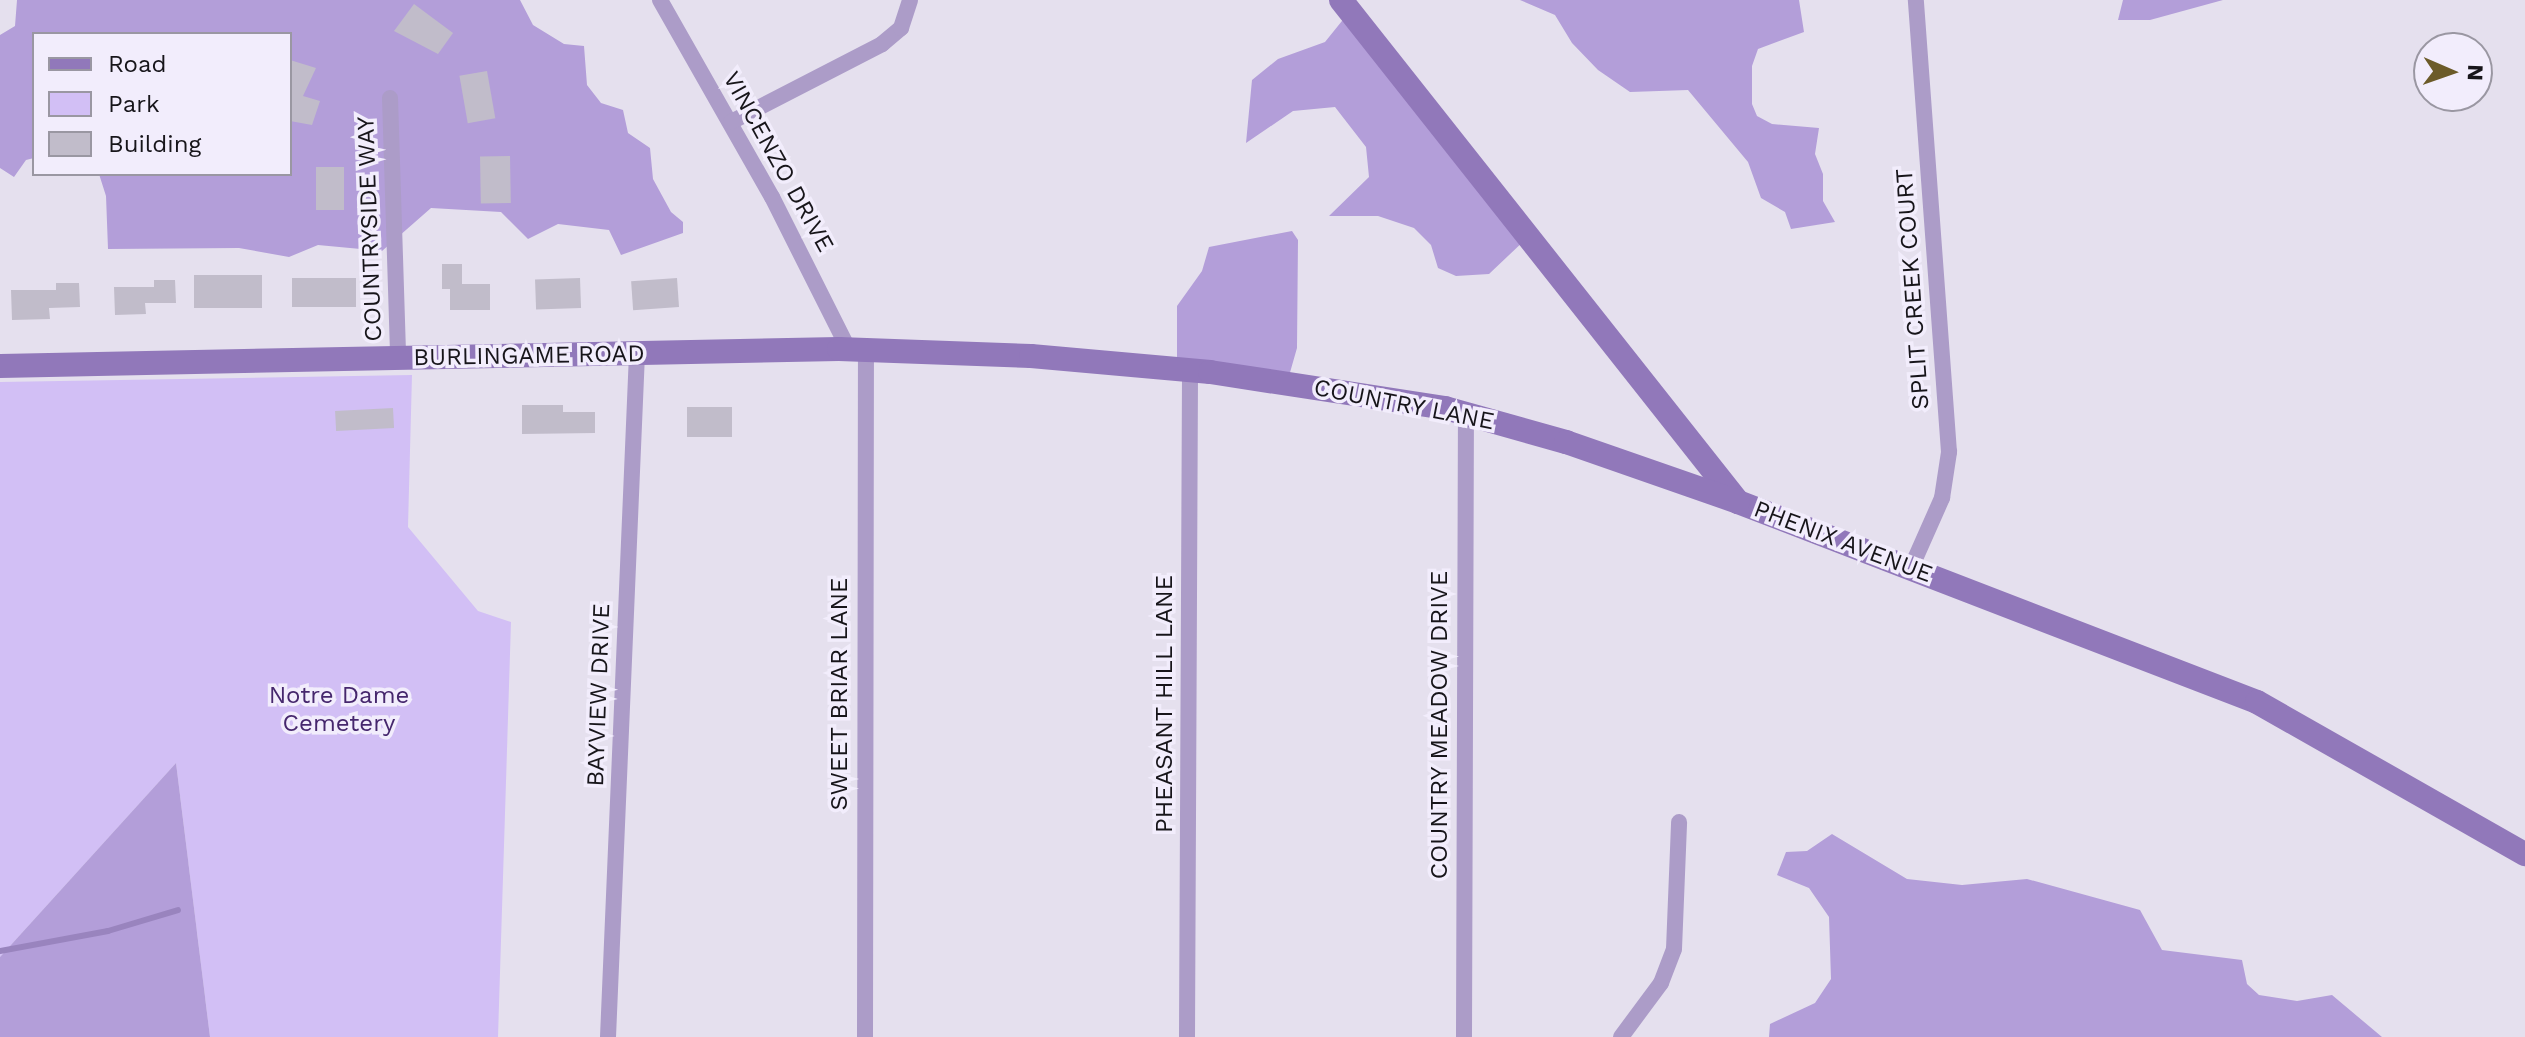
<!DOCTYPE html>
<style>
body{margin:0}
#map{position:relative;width:2525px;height:1037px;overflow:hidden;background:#e5e0ee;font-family:"Work Sans",sans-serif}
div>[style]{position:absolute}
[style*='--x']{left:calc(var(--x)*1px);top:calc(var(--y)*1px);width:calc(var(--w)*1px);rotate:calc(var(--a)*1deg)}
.green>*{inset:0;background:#d2bff5}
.forest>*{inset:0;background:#b39ed9}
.stream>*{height:6px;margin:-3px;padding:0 3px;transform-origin:3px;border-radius:3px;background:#9984be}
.building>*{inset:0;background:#c1bcca;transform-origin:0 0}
.street>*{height:16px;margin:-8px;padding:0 8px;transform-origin:8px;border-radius:8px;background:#ac9cc8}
.secondary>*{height:24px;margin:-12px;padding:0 12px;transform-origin:12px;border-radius:12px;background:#9178ba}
span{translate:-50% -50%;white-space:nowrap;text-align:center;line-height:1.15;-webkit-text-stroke:7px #f2edfc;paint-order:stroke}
.street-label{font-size:24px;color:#17151a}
.park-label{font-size:24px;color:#46276d}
.legend{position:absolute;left:32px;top:32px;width:260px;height:144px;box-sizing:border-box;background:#f2edfc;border:2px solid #9a97a2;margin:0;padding:10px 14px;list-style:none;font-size:24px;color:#17151a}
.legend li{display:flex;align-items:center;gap:16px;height:40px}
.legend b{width:40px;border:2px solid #9a97a2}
.north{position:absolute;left:2413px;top:32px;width:80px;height:80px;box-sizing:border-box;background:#f2edfc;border:2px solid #9a97a2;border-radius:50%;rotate:92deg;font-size:22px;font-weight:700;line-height:32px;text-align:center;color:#17151a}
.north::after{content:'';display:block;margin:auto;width:28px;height:36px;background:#6c5b29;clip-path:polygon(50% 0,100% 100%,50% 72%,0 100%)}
</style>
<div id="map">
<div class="green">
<div style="clip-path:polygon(412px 375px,408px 527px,478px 611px,511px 622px,498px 1037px,210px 1037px,176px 763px,0 957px,0 382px)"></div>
</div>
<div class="forest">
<div style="clip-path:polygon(17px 0,520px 0,533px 25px,564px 44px,584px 46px,587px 85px,601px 103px,623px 110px,628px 133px,650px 148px,653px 179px,671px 212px,683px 222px,683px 233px,621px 255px,609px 230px,558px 224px,528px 239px,501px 212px,431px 208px,382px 251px,318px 245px,289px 257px,239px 248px,108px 249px,106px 196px,99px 174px,290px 174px,290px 34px,34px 34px,34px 158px,26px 160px,14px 177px,0 168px,0 35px,15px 26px)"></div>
<div style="clip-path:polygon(1520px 0,1799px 0,1804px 32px,1758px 49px,1752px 66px,1752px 104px,1757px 116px,1772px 124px,1819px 128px,1815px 154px,1823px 174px,1823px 201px,1835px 222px,1791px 229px,1785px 212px,1761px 198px,1748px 162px,1688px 90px,1630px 92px,1598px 70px,1572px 43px,1555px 15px)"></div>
<div style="clip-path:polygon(2123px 0,2223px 0,2150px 20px,2118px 20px)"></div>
<div style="clip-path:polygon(1350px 11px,1527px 238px,1489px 274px,1456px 276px,1438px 268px,1431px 245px,1414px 228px,1378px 216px,1329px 216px,1369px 177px,1366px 147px,1335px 107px,1293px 111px,1246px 143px,1252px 80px,1278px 59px,1325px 42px)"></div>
<div style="clip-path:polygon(1292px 231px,1298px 240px,1297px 348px,1287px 383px,1177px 370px,1177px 306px,1202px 271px,1209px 247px)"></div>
<div style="clip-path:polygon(176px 763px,210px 1037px,0 1037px,0 957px)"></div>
<div style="clip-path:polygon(1832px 834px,1907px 879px,1962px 885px,2027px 879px,2140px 910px,2162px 950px,2242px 960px,2247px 984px,2259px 995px,2297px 1001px,2332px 995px,2382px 1037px,1769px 1037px,1770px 1024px,1815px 1003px,1831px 979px,1829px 917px,1809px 888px,1777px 875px,1786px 852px,1807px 851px)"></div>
</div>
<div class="stream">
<div style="--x:0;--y:951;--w:110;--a:-10.5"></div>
<div style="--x:108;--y:931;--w:73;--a:-16.7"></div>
</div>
<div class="building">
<div style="clip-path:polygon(414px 4px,453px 33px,438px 54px,394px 31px)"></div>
<div style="clip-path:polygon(290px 60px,316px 68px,303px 96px,320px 101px,312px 125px,290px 121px)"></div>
<div style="left:487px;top:71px;width:48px;height:28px;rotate:80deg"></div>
<div style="left:510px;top:156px;width:47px;height:30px;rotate:89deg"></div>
<div style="left:316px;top:167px;width:28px;height:43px"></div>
<div style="clip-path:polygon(442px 264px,462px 264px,462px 284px,490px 284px,490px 310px,450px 310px,450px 289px,442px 289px)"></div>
<div style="left:262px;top:275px;width:33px;height:68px;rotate:90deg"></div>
<div style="left:356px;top:278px;width:29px;height:64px;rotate:90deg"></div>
<div style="left:580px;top:278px;width:30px;height:45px;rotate:88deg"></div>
<div style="left:677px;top:278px;width:29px;height:46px;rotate:86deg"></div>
<div style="clip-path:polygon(154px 280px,175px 280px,176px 303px,145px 303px,146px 314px,115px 315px,114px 287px,154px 287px)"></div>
<div style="clip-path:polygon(56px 283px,79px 283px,80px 307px,49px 308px,50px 319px,12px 320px,11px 290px,56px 290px)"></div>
<div style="clip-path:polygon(522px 405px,563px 405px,563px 412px,595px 412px,595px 433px,522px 434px)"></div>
<div style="left:732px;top:407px;width:30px;height:45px;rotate:90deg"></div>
<div style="left:393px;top:408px;width:20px;height:58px;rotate:87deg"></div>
</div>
<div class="street">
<div style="--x:660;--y:0;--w:227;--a:60.4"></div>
<div style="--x:772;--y:197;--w:171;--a:63.3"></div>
<div style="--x:390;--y:98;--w:260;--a:88.2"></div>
<div style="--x:731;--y:122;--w:170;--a:-27.3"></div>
<div style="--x:882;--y:44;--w:25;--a:-40"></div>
<div style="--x:901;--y:28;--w:29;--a:-72"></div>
<div style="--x:1911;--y:568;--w:77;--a:-66.1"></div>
<div style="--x:1942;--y:498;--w:47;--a:-81.3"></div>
<div style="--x:1949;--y:452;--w:453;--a:-94.2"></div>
<div style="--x:608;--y:1037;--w:684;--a:-87.57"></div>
<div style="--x:865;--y:1037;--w:687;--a:-89.92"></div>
<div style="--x:1187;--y:1037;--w:666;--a:-89.74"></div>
<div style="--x:1464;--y:1037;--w:624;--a:-89.82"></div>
<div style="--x:1621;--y:1037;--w:67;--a:-53.5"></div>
<div style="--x:1661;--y:983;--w:36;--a:-69"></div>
<div style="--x:1674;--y:949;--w:127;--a:-87.7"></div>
</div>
<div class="secondary">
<div style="--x:1341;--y:0;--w:640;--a:51.66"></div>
<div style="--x:1738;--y:502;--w:556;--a:21.07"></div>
<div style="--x:2257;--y:702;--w:308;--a:29.6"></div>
<div style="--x:0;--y:366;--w:839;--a:-1.16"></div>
<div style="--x:839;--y:349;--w:192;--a:2.1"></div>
<div style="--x:1031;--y:356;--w:180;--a:5.1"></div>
<div style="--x:1210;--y:372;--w:238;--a:8.7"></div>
<div style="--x:1445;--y:408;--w:126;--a:15.7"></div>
<div style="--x:1566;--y:442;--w:182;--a:19.2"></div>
</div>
<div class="street-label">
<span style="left:778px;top:162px;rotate:61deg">VINCENZO DRIVE</span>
<span style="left:370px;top:229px;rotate:-92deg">COUNTRYSIDE WAY</span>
<span style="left:1913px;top:289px;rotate:-94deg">SPLIT CREEK COURT</span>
<span style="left:529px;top:356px;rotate:-1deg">BURLINGAME ROAD</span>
<span style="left:1404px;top:405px;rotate:11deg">COUNTRY LANE</span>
<span style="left:1843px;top:542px;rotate:21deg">PHENIX AVENUE</span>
<span style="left:840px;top:694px;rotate:-90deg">SWEET BRIAR LANE</span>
<span style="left:599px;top:695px;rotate:-88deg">BAYVIEW DRIVE</span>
<span style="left:1165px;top:704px;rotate:-90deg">PHEASANT HILL LANE</span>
<span style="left:1440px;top:725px;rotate:-90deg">COUNTRY MEADOW DRIVE</span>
</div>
<div class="park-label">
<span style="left:339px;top:710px">Notre Dame<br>Cemetery</span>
</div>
<ul class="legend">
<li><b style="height:10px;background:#9178ba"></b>Road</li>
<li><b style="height:22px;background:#d2bff5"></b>Park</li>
<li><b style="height:22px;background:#c1bcca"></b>Building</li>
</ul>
<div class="north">N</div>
</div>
